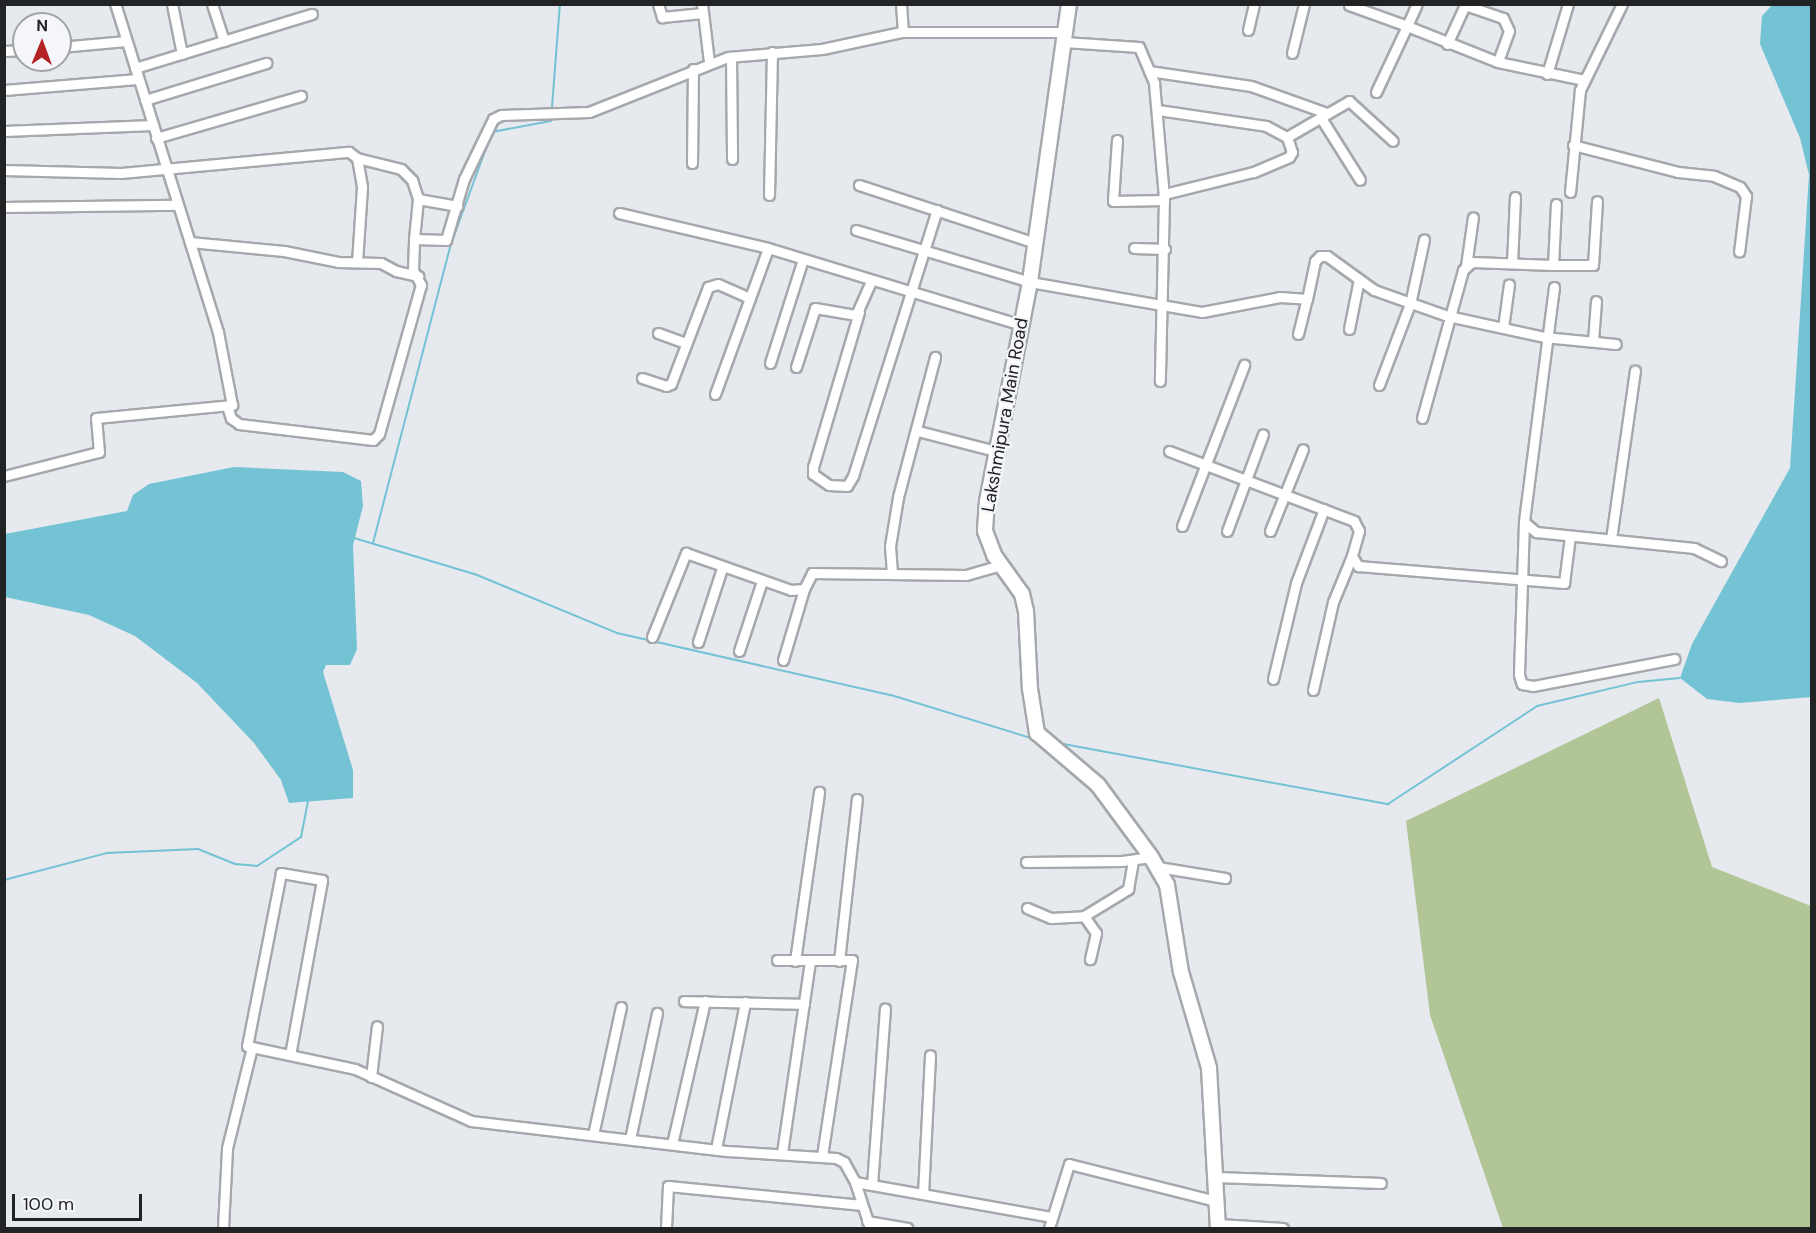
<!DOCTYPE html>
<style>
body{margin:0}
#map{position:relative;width:1816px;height:1233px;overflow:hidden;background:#e6e9ee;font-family:"DM Sans",sans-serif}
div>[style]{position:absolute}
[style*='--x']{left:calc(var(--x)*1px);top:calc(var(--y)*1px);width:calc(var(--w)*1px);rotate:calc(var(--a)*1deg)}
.green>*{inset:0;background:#b1c596}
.water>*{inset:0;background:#73c3d5}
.stream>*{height:2px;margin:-1px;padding:0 1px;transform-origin:1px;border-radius:1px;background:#73c3d5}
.roads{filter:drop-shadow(2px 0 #a5a8ac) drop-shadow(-2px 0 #a5a8ac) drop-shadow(0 2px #a5a8ac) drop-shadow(0 -2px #a5a8ac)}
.minor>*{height:9px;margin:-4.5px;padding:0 4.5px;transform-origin:4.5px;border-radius:4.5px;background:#fff}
.secondary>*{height:14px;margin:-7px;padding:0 7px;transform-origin:7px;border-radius:7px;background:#fff}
span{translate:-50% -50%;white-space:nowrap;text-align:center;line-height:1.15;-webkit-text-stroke:4.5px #f4f6fb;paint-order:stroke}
.street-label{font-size:18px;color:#222324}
.frame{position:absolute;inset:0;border:6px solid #222324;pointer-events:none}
.north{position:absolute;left:12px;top:12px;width:60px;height:60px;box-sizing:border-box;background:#f4f6fb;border:2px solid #a0a2a5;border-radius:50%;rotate:1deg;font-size:16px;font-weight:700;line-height:24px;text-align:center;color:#222324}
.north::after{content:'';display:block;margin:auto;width:21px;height:27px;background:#b42324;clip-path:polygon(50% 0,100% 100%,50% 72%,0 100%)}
.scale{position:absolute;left:12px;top:1194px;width:130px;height:27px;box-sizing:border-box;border:3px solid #222324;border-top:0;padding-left:8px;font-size:18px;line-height:21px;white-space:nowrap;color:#222324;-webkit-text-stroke:4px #f4f6fb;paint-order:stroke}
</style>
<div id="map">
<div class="green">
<div style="clip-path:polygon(1659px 698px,1712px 867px,1811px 906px,1811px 1228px,1503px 1228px,1430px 1015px,1406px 821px)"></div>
</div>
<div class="water">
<div style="clip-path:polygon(1772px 5px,1811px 5px,1812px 697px,1739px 703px,1707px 699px,1680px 678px,1692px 644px,1790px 468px,1809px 175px,1800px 138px,1760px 44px,1762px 16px)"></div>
<div style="clip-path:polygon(234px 467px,343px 472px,361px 481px,363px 506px,353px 545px,357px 649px,350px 665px,326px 665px,323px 672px,353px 770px,353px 798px,289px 803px,281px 780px,254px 743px,197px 683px,135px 636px,89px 615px,5px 597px,5px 534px,127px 511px,133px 495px,149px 484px)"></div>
</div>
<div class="stream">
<div style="--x:552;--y:107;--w:103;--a:-85.6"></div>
<div style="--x:354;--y:538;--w:128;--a:16.7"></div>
<div style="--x:477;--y:575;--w:152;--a:22.5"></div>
<div style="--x:617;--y:633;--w:281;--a:12.8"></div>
<div style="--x:891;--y:695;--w:150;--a:17.1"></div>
<div style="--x:373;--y:543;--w:309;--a:-75.4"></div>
<div style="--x:451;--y:244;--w:119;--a:-69.9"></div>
<div style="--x:492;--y:132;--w:60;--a:-10.6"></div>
<div style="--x:1058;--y:743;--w:336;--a:10.5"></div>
<div style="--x:1388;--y:804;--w:178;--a:-33.3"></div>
<div style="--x:1537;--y:706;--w:104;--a:-13.4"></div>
<div style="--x:1638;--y:682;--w:42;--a:-5.4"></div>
<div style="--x:4;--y:880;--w:106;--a:-14.7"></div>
<div style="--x:107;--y:853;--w:91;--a:-2.5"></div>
<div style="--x:198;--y:849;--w:40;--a:22"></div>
<div style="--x:235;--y:864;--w:22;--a:5"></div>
<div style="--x:257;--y:866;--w:53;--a:-33.4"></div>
<div style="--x:301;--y:837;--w:38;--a:-79"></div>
</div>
<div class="roads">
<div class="minor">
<div style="--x:172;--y:4;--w:51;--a:78.7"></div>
<div style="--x:212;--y:4;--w:39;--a:72"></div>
<div style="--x:658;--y:4;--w:14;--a:73"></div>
<div style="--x:662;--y:17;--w:41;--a:-5.6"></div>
<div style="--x:702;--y:4;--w:58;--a:83.1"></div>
<div style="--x:901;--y:4;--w:28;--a:86"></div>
<div style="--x:1349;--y:5;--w:62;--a:19.9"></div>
<div style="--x:1407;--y:26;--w:24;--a:-66"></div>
<div style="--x:1248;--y:30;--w:27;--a:-77"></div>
<div style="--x:1064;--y:42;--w:75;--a:3.8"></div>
<div style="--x:1139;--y:47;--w:39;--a:67"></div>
<div style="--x:1154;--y:83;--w:115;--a:85"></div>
<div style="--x:1164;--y:198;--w:183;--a:91.3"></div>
<div style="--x:1447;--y:44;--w:43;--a:-65.2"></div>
<div style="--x:1465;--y:5;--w:40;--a:18.9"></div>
<div style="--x:1503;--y:18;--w:14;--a:65"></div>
<div style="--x:1509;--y:31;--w:33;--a:110"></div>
<div style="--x:60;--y:47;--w:66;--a:-5.2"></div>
<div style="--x:4;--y:51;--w:20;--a:-3"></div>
<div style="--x:1292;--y:53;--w:50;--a:-76.2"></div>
<div style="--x:731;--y:57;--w:102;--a:89.4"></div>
<div style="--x:135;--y:68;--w:185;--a:-17"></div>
<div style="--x:1149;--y:71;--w:103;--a:8.4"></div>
<div style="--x:1251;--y:86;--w:81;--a:19.6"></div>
<div style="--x:1547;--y:74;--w:73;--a:-73.3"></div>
<div style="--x:4;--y:90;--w:134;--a:-4.7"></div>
<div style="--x:1376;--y:92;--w:73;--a:-64.8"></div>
<div style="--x:1407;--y:26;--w:98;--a:21.6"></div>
<div style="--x:1498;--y:62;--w:88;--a:11.8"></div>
<div style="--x:145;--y:100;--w:127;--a:-17"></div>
<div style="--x:1158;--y:110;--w:109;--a:8.4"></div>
<div style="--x:1266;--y:126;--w:24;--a:28"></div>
<div style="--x:1287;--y:137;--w:16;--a:72"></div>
<div style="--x:1292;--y:152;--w:6;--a:121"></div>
<div style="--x:1289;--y:157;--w:39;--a:157"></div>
<div style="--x:1253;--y:172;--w:92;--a:166.1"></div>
<div style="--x:1321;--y:118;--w:73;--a:57.8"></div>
<div style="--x:4;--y:131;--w:149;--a:-2.3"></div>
<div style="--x:1287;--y:137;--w:72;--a:-30.1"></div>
<div style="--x:1349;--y:101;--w:59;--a:42.3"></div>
<div style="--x:156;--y:138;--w:151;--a:-16.2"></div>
<div style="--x:1117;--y:140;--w:61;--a:93.8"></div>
<div style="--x:1113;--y:201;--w:51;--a:-1.1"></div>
<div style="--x:1573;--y:145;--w:108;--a:14.4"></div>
<div style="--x:1678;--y:172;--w:36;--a:6"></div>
<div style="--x:1714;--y:176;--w:28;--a:23"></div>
<div style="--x:1740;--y:187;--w:11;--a:56"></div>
<div style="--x:1746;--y:196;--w:56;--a:97.1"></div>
<div style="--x:357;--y:158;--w:45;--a:14"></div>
<div style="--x:401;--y:169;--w:16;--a:45"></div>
<div style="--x:412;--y:180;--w:20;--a:72"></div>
<div style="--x:418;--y:199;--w:40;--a:95.7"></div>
<div style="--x:692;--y:163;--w:94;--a:-89.4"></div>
<div style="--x:4;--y:170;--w:117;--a:1.5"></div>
<div style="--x:121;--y:173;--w:229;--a:-5.3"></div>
<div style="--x:349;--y:152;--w:10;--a:37"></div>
<div style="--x:357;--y:158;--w:29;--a:80"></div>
<div style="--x:362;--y:187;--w:75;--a:93.8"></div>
<div style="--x:859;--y:185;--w:185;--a:18.2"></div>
<div style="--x:1570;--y:192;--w:102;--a:-84.4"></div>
<div style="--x:1580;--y:90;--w:96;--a:-64"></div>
<div style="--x:769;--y:195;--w:143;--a:-88.8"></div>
<div style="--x:418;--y:199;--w:40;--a:10"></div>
<div style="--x:4;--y:207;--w:174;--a:-0.7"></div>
<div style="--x:619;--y:213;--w:153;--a:13.2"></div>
<div style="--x:856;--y:230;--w:182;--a:16.6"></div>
<div style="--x:1030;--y:282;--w:175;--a:9.9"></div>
<div style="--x:1202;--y:312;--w:79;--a:-10.9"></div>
<div style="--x:1280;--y:297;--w:27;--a:4"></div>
<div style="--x:1307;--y:299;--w:39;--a:-78"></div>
<div style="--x:1315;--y:261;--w:7;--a:-45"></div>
<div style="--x:1320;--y:256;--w:7;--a:0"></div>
<div style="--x:1327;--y:256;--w:58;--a:35.9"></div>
<div style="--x:1374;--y:290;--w:78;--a:19.4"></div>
<div style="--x:1448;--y:316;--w:98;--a:12.3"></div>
<div style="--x:1544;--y:337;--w:72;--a:5.6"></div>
<div style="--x:190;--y:242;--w:94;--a:5.5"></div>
<div style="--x:284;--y:251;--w:55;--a:11.5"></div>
<div style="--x:338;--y:262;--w:43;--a:1.3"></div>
<div style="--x:381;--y:263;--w:17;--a:28"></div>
<div style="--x:396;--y:271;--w:23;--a:13"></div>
<div style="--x:1134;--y:248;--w:31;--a:2"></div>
<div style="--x:1512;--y:263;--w:66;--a:-87.4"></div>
<div style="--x:1553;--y:265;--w:40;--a:0"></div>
<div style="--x:1593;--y:265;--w:64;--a:-86.4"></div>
<div style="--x:1466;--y:266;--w:49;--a:-81.9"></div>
<div style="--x:1554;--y:287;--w:237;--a:97.3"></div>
<div style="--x:1524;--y:522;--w:16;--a:40"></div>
<div style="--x:1536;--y:532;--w:159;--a:5.8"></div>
<div style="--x:1694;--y:548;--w:30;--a:26"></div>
<div style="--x:859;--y:312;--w:162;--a:106.5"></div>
<div style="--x:813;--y:467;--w:7;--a:90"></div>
<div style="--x:813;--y:474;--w:19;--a:35"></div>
<div style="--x:829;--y:485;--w:18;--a:3"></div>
<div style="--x:847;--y:486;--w:12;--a:-59"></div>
<div style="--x:853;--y:476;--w:279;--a:-72.5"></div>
<div style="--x:1503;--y:328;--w:44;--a:-82.2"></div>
<div style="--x:1349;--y:329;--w:51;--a:-78.7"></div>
<div style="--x:658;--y:333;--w:30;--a:20"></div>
<div style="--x:1298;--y:334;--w:36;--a:-76"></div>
<div style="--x:1593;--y:341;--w:40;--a:-85.7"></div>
<div style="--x:770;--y:363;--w:109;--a:-72.4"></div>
<div style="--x:796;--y:367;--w:62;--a:-72.1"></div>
<div style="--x:815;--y:308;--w:42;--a:9.7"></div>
<div style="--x:856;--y:315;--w:37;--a:-66"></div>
<div style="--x:642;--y:378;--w:25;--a:18"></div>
<div style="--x:666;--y:386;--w:5;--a:-22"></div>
<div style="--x:671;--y:384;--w:104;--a:-69.1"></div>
<div style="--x:708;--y:287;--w:10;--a:-17"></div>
<div style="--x:718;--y:284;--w:35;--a:24"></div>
<div style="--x:1379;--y:385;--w:87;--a:-69.1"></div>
<div style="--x:1410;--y:304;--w:66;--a:-77.8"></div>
<div style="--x:715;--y:394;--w:155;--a:-70"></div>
<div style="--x:768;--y:248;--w:265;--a:16.9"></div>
<div style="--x:227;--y:406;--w:13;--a:72"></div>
<div style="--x:231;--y:418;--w:10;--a:37"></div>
<div style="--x:239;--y:424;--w:135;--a:6.8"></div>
<div style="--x:373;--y:440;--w:8;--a:-45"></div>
<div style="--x:379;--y:434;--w:155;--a:-74.3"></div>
<div style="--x:421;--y:285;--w:17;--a:-118"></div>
<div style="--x:413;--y:270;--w:31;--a:-88"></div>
<div style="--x:414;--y:239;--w:32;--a:2"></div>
<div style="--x:446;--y:240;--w:64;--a:-73.6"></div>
<div style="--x:464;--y:179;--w:67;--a:-64.2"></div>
<div style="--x:493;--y:119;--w:9;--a:-27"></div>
<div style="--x:501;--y:115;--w:88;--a:-2"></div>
<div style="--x:589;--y:112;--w:149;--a:-21.6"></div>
<div style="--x:728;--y:57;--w:94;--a:-4.9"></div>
<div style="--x:822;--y:49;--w:81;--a:-12.1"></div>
<div style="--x:901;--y:32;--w:164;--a:0"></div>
<div style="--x:1422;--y:418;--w:154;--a:-74.5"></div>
<div style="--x:1463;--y:270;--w:12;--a:-42"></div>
<div style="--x:1472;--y:262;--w:81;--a:2.1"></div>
<div style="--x:1553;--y:265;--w:61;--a:-87.2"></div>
<div style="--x:918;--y:431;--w:84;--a:14.5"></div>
<div style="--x:1169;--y:451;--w:198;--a:20.7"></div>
<div style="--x:1354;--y:521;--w:11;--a:63"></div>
<div style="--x:1359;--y:531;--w:26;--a:106"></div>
<div style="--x:1352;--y:556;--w:12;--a:59"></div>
<div style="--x:1358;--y:566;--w:207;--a:4.7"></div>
<div style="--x:1564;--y:583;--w:47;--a:-82.7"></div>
<div style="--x:4;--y:476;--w:98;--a:-14.2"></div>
<div style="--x:99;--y:452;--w:34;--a:-95"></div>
<div style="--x:96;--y:418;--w:137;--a:-5.5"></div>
<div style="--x:232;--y:405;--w:74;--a:-100.9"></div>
<div style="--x:218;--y:332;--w:344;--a:-107.4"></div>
<div style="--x:1524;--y:522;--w:153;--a:91.9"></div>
<div style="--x:1519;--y:675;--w:9;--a:72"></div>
<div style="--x:1522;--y:684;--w:11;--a:10"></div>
<div style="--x:1533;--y:686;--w:144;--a:-10.8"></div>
<div style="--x:1182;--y:526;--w:173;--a:-68.9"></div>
<div style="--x:1227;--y:531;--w:103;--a:-69.6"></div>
<div style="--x:1270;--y:531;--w:88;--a:-68.1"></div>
<div style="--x:1611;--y:539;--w:170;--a:-81.9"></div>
<div style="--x:892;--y:574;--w:28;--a:-94"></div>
<div style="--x:890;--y:546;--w:50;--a:-80.7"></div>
<div style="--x:898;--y:497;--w:145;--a:-75.2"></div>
<div style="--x:652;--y:637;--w:91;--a:-68"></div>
<div style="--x:686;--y:553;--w:111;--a:19.4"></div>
<div style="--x:791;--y:590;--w:13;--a:-4"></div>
<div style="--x:804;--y:589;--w:18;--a:-63"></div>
<div style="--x:812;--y:573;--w:154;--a:0.7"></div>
<div style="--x:966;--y:575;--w:35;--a:-16"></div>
<div style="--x:698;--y:642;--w:78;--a:-72"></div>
<div style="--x:739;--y:651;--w:74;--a:-71.8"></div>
<div style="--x:783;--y:660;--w:74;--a:-73.5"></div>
<div style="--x:1273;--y:679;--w:99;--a:-76.5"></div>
<div style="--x:1296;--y:583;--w:79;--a:-69.3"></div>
<div style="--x:1313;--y:690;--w:90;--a:-77.2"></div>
<div style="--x:1333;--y:602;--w:50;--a:-67.6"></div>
<div style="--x:1026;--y:862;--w:96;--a:-0.6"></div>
<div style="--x:1122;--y:861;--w:29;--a:-8"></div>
<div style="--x:1158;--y:867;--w:68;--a:9.3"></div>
<div style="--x:1027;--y:908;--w:26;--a:23"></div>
<div style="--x:1051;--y:918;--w:33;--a:-3"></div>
<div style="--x:1084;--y:916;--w:52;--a:-31.5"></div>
<div style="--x:1128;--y:889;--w:29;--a:-80"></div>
<div style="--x:1084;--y:916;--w:21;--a:55"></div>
<div style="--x:1096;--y:933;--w:27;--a:103"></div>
<div style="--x:777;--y:960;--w:75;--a:0"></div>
<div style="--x:852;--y:960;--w:197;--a:98.7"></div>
<div style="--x:795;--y:961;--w:171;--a:-81.9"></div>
<div style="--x:839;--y:961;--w:163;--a:-83.7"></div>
<div style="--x:684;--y:1001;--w:120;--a:1.4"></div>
<div style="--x:290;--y:1055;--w:178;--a:-79.6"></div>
<div style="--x:322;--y:880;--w:42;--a:-170.3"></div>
<div style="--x:281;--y:873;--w:176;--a:101.1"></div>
<div style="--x:247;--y:1046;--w:110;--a:12"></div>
<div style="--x:355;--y:1069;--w:127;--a:24.1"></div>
<div style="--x:471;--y:1121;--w:259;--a:6.7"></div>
<div style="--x:728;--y:1151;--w:108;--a:3.7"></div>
<div style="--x:836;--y:1158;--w:9;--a:27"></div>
<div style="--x:844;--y:1162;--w:23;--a:61"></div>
<div style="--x:855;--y:1182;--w:48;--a:71.9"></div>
<div style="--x:371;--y:1077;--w:51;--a:-83.3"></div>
<div style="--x:593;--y:1135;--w:131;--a:-77.7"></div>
<div style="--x:630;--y:1139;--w:129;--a:-77.9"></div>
<div style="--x:672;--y:1144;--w:147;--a:-77"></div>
<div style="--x:716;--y:1149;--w:150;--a:-78.8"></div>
<div style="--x:782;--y:1153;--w:194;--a:-81.7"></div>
<div style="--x:1216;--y:1177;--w:165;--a:2.1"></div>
<div style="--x:855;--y:1182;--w:199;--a:10.1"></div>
<div style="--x:872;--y:1185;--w:177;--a:-85.8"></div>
<div style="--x:923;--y:1194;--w:139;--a:-87.1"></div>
<div style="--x:867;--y:1221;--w:41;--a:9.9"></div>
<div style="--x:1218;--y:1224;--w:65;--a:3.5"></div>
<div style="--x:223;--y:1228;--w:80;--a:-87.1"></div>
<div style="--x:227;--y:1148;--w:104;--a:-76.1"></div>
<div style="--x:666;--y:1228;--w:42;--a:-87.3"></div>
<div style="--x:668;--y:1186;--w:195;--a:5.6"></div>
<div style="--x:1049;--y:1228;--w:67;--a:-72.6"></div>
<div style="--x:1069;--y:1164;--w:152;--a:14.1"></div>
</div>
<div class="secondary">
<div style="--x:1069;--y:4;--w:281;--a:98"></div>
<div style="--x:1030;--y:282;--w:223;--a:101.1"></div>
<div style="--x:987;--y:501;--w:30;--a:94"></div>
<div style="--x:985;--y:531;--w:26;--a:69"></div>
<div style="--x:994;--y:555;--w:48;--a:54.3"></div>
<div style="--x:1022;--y:594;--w:17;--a:77"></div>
<div style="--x:1026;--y:611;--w:78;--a:87.1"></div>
<div style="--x:1030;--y:689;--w:45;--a:81"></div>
<div style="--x:1037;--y:733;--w:80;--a:40.4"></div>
<div style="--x:1098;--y:785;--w:89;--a:53.6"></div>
<div style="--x:1151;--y:857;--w:32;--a:60"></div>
<div style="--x:1167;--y:885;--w:88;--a:80.9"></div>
<div style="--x:1181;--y:972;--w:100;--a:73.7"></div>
<div style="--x:1209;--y:1068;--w:160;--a:86.8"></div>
</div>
</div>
<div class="street-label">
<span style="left:1005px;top:415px;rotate:-80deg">Lakshmipura Main Road</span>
</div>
<div class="frame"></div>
<div class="north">N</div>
<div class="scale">100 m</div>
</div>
